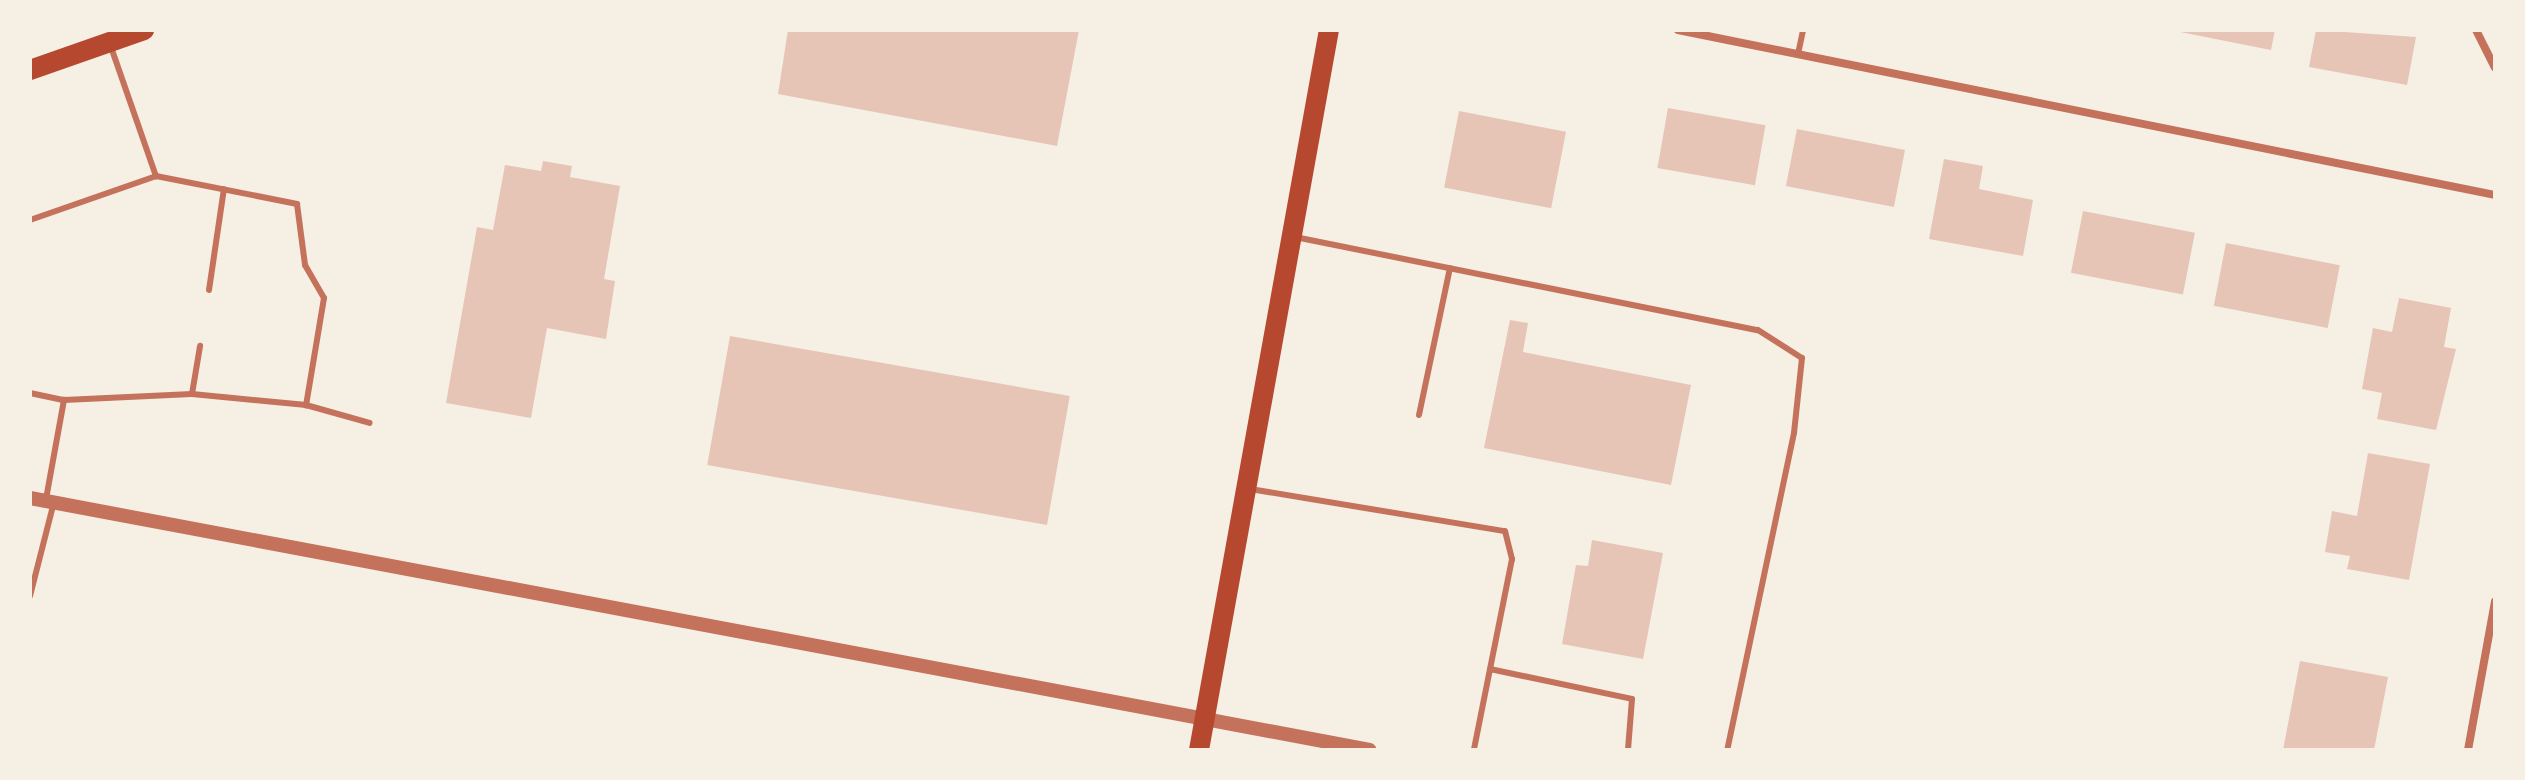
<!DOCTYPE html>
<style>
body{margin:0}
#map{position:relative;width:2525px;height:780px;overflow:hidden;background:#f6efe4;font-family:"Noto Sans",sans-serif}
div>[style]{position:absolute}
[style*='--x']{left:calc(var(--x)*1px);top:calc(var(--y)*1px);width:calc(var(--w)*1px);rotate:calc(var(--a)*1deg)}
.building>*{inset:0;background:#e6c5b7;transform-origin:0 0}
.service>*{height:6px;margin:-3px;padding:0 3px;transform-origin:3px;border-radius:3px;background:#c5725c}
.minor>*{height:8px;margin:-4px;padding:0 4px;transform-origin:4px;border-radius:4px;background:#c5725c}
.tertiary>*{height:14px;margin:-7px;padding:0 7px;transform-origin:7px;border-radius:7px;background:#c5725c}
.primary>*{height:20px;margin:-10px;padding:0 10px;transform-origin:10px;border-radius:10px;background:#b5482f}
span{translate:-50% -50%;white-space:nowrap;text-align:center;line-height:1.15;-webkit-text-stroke:7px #f6efe4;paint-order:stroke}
.frame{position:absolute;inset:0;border:32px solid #f6efe4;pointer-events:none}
</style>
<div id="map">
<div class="building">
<div style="clip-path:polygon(788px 30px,1079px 30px,1057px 146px,778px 94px)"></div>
<div style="clip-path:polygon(2170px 30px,2275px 30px,2271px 50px)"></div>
<div style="clip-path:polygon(2316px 30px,2416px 37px,2407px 85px,2309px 67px)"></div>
<div style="left:1668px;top:108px;width:99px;height:61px;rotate:10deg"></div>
<div style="left:1459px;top:111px;width:109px;height:78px;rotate:11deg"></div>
<div style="left:1797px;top:129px;width:110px;height:58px;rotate:11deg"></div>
<div style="clip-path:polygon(1944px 159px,1983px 166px,1979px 189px,2033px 200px,2023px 256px,1929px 239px)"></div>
<div style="clip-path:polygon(543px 161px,572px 166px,570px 177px,620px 186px,604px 279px,615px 281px,606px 339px,547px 328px,531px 418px,446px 403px,477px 227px,493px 230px,505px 165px,541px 171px)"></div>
<div style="left:2083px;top:211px;width:114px;height:63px;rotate:11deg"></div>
<div style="left:2226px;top:243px;width:116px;height:64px;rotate:11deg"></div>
<div style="clip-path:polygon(2399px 298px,2451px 308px,2444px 347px,2456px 349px,2436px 430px,2377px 419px,2382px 393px,2362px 389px,2373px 328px,2392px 332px)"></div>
<div style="clip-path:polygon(1510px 320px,1528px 323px,1523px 352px,1691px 385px,1671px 485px,1484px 448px)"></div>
<div style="left:730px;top:336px;width:345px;height:131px;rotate:10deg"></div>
<div style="clip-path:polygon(2368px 453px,2430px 464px,2409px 580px,2347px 569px,2350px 556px,2325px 552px,2332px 511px,2357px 516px)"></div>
<div style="clip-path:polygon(1592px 540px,1663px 553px,1643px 659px,1562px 644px,1576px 565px,1588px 566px)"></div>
<div style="clip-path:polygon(2300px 661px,2388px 677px,2374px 750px,2283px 750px)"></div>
</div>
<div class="service">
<div style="--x:111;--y:47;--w:137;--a:70.8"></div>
<div style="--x:156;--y:176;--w:144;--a:11.2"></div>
<div style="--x:297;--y:204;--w:62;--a:82.5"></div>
<div style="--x:305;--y:265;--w:38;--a:60"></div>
<div style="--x:324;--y:298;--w:109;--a:99.5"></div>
<div style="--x:306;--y:405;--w:66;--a:15.7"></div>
<div style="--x:1798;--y:54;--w:25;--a:-78"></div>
<div style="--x:30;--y:220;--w:133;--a:-19.2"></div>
<div style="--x:1295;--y:237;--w:472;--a:11.4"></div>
<div style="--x:1758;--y:330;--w:52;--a:32.5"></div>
<div style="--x:1802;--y:358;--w:75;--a:96.1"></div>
<div style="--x:1794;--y:433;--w:324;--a:101.9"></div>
<div style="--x:209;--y:290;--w:102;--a:-81.6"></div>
<div style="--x:30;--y:393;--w:35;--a:12"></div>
<div style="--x:64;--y:400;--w:128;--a:-2.7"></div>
<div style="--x:192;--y:394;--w:115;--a:5.5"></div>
<div style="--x:192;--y:394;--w:49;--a:-80.5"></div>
<div style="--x:1419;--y:415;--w:150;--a:-78.1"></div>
<div style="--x:1250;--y:489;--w:258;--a:9.4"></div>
<div style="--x:1505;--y:531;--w:29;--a:76"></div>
<div style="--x:1512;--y:559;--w:195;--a:101.3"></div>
<div style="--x:46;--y:499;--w:101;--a:-79.7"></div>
<div style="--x:30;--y:596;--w:97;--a:-75.7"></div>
<div style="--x:1490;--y:669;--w:145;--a:11.9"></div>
<div style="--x:1632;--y:699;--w:51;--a:94.5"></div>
</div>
<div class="minor">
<div style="--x:1678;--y:30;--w:833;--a:11.42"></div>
<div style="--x:2476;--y:30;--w:42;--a:63.4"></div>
<div style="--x:2468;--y:750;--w:151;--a:-79.7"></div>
</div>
<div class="tertiary">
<div style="--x:30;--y:498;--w:1363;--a:10.65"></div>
</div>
<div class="primary">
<div style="--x:30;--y:70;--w:121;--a:-19.3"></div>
<div style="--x:1199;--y:750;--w:732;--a:-79.77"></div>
</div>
<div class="frame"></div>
</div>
